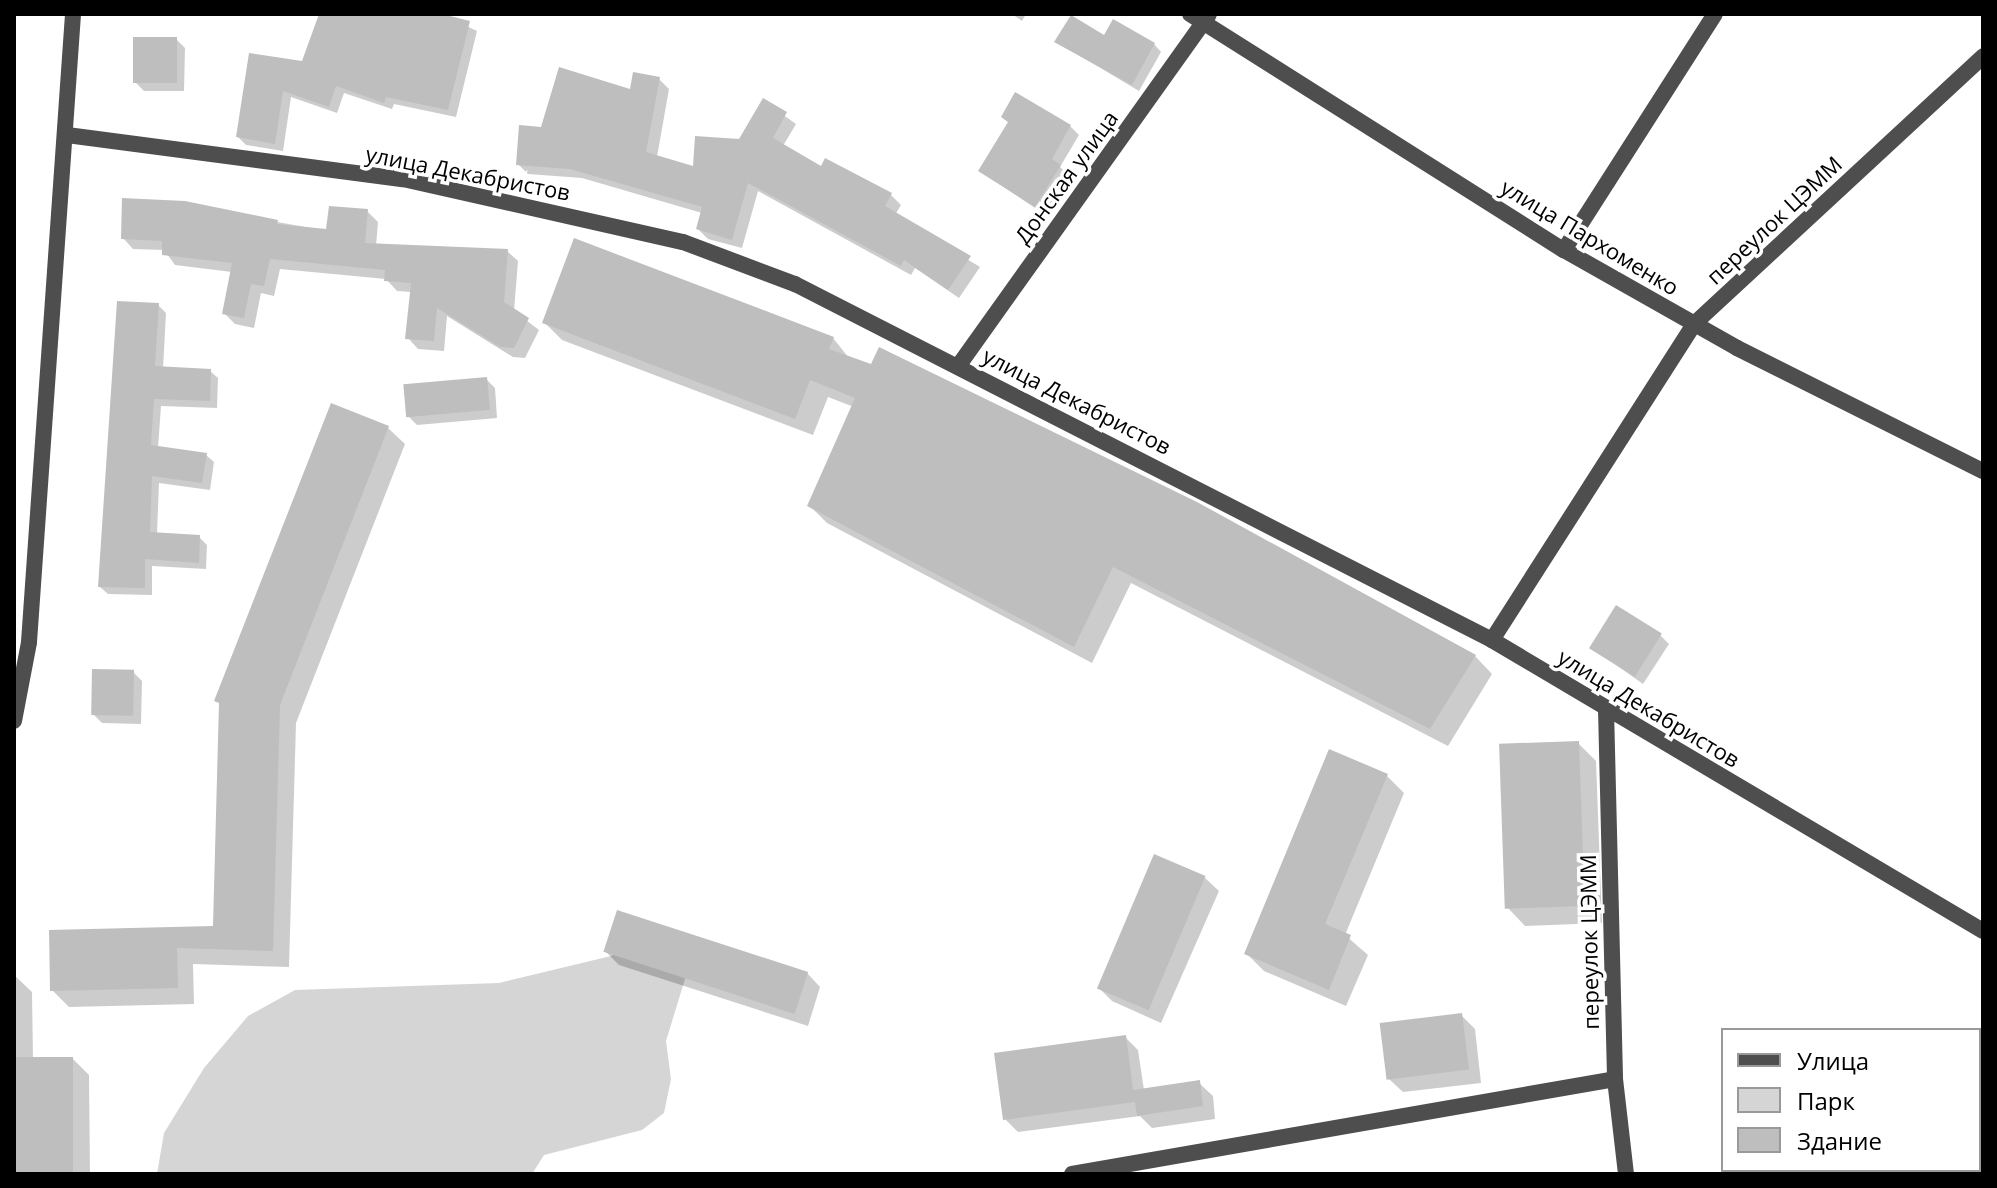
<!DOCTYPE html>
<meta charset="utf-8">
<style>
body{margin:0}
#map{position:relative;width:1997px;height:1188px;overflow:hidden;background:#fff;font-family:"Open Sans",sans-serif}
div>[style]{position:absolute}
[style*='--x']{left:calc(var(--x)*1px);top:calc(var(--y)*1px);width:calc(var(--w)*1px);rotate:calc(var(--a)*1deg)}
.green>*{inset:0;background:#d5d5d5}
.shadow>*{inset:0;background:#0003}
.building>*{inset:0;background:#bebebe;transform-origin:0 0}
.street>*{height:16px;margin:-8px;padding:0 8px;transform-origin:8px;border-radius:8px;background:#4e4e4e}
span{translate:-50% -50%;white-space:nowrap;text-align:center;line-height:1.15;-webkit-text-stroke:7px #fff;paint-order:stroke}
.street-label{font-size:22px;color:#000}
.frame{position:absolute;inset:0;border:16px solid #000;pointer-events:none}
.legend{position:absolute;left:1721px;top:1028px;width:260px;height:144px;box-sizing:border-box;background:#fff;border:2px solid #999;margin:0;padding:10px 14px;list-style:none;font-size:24px;color:#000}
.legend li{display:flex;align-items:center;gap:16px;height:40px}
.legend b{width:40px;border:2px solid #999}
</style>
<div id="map">
<div class="green">
<div style="clip-path:polygon(640px 935px,663px 939px,685px 979px,666px 1041px,671px 1079px,664px 1113px,642px 1130px,544px 1155px,532px 1174px,157px 1174px,164px 1133px,204px 1068px,248px 1016px,295px 990px,499px 983px,611px 956px)"></div>
</div>
<div class="shadow">
<div style="clip-path:polygon(368px 14px,442px 14px,477px 31px,456px 117px,394px 104px,392px 109px,344px 93px,337px 113px,291px 97px,283px 151px,246px 145px,238px 137px,304px 63px)"></div>
<div style="clip-path:polygon(1012px 14px,1026px 14px,1022px 21px)"></div>
<div style="clip-path:polygon(1105px 38px,1154px 44px,1161px 52px,1139px 91px,1057px 42px)"></div>
<div style="clip-path:polygon(176px 39px,185px 48px,184px 91px,144px 91px,135px 82px)"></div>
<div style="clip-path:polygon(659px 79px,669px 89px,657px 157px,695px 168px,740px 141px,764px 101px,796px 124px,783px 146px,822px 169px,891px 195px,901px 205px,895px 215px,980px 267px,959px 298px,915px 268px,911px 275px,758px 191px,742px 248px,708px 239px,698px 229px,702px 213px,582px 178px,528px 174px,518px 164px,543px 129px)"></div>
<div style="clip-path:polygon(1010px 124px,1070px 126px,1079px 135px,1060px 167px,1069px 175px,1044px 214px,980px 171px)"></div>
<div style="clip-path:polygon(367px 211px,378px 222px,376px 246px,507px 251px,518px 261px,514px 311px,539px 330px,525px 358px,513px 357px,447px 316px,444px 351px,418px 349px,408px 338px,412px 292px,397px 291px,386px 279px,280px 269px,274px 296px,261px 293px,254px 328px,235px 324px,224px 313px,232px 272px,175px 265px,164px 250px,133px 249px,123px 238px,277px 222px,328px 231px)"></div>
<div style="clip-path:polygon(158px 305px,166px 313px,163px 369px,210px 371px,218px 378px,217px 408px,161px 406px,158px 448px,206px 455px,214px 462px,210px 490px,159px 483px,157px 534px,199px 537px,207px 545px,206px 569px,152px 566px,152px 595px,108px 594px,100px 587px)"></div>
<div style="clip-path:polygon(545px 323px,833px 338px,849px 358px,1475px 656px,1492px 674px,1448px 746px,1131px 583px,1092px 663px,827px 523px,809px 505px,854px 407px,828px 397px,813px 435px,562px 340px)"></div>
<div style="clip-path:polygon(486px 379px,495px 388px,497px 418px,417px 425px,408px 416px)"></div>
<div style="clip-path:polygon(388px 428px,405px 444px,296px 723px,289px 967px,193px 964px,194px 1004px,69px 1007px,52px 990px,215px 928px,221px 704px)"></div>
<div style="clip-path:polygon(1660px 635px,1669px 644px,1643px 684px,1592px 648px)"></div>
<div style="clip-path:polygon(133px 672px,142px 681px,141px 724px,102px 723px,93px 714px)"></div>
<div style="clip-path:polygon(1578px 743px,1596px 761px,1602px 923px,1525px 926px,1508px 908px)"></div>
<div style="clip-path:polygon(1387px 776px,1404px 793px,1345px 935px,1368px 955px,1346px 1006px,1264px 971px,1246px 953px)"></div>
<div style="clip-path:polygon(1155px 857px,1205px 878px,1219px 891px,1161px 1023px,1112px 1001px,1098px 987px)"></div>
<div style="clip-path:polygon(605px 951px,807px 973px,820px 987px,808px 1026px,619px 965px)"></div>
<div style="clip-path:polygon(14px 975px,32px 992px,33px 1059px,73px 1059px,89px 1075px,90px 1174px,14px 1174px)"></div>
<div style="clip-path:polygon(1461px 1015px,1475px 1029px,1481px 1083px,1403px 1092px,1389px 1079px)"></div>
<div style="clip-path:polygon(1125px 1037px,1138px 1050px,1144px 1090px,1199px 1083px,1213px 1096px,1215px 1119px,1152px 1128px,1140px 1116px,1018px 1132px,1005px 1119px)"></div>
</div>
<div class="building">
<div style="clip-path:polygon(319px 14px,442px 14px,470px 21px,448px 110px,386px 97px,384px 103px,336px 86px,329px 107px,283px 91px,275px 144px,236px 137px,249px 53px,302px 61px)"></div>
<div style="clip-path:polygon(1071px 15px,1104px 35px,1113px 19px,1155px 43px,1132px 85px,1054px 42px)"></div>
<div style="left:133px;top:37px;width:44px;height:46px"></div>
<div style="clip-path:polygon(559px 67px,630px 89px,633px 72px,660px 77px,646px 152px,693px 166px,695px 136px,739px 139px,763px 98px,787px 112px,773px 138px,821px 166px,825px 158px,892px 193px,885px 206px,971px 256px,948px 290px,904px 260px,901px 266px,748px 183px,732px 240px,696px 229px,702px 207px,570px 169px,516px 165px,519px 125px,541px 127px)"></div>
<div style="clip-path:polygon(1015px 92px,1071px 125px,1052px 159px,1061px 165px,1035px 207px,978px 171px,1008px 122px,1001px 117px)"></div>
<div style="clip-path:polygon(122px 198px,185px 201px,278px 220px,277px 224px,326px 229px,329px 206px,368px 209px,365px 243px,508px 249px,504px 302px,529px 318px,514px 348px,500px 347px,437px 308px,434px 341px,405px 339px,411px 283px,384px 281px,385px 270px,270px 259px,264px 286px,251px 284px,244px 318px,222px 314px,232px 263px,162px 255px,162px 241px,121px 239px)"></div>
<div style="clip-path:polygon(574px 238px,834px 337px,829px 349px,871px 364px,879px 347px,1197px 502px,1476px 655px,1430px 729px,1113px 567px,1074px 647px,807px 506px,855px 398px,810px 380px,795px 419px,542px 323px)"></div>
<div style="clip-path:polygon(117px 301px,159px 303px,155px 366px,211px 369px,210px 401px,154px 399px,151px 445px,207px 453px,202px 483px,152px 476px,150px 532px,200px 535px,199px 563px,145px 559px,145px 588px,98px 587px)"></div>
<div style="left:487px;top:377px;width:33px;height:84px;rotate:85deg"></div>
<div style="clip-path:polygon(331px 403px,389px 426px,280px 705px,273px 951px,177px 948px,178px 988px,50px 991px,49px 930px,213px 926px,219px 703px,214px 701px)"></div>
<div style="left:1616px;top:605px;width:54px;height:51px;rotate:32deg"></div>
<div style="left:92px;top:669px;width:42px;height:46px;rotate:1deg"></div>
<div style="left:1579px;top:741px;width:165px;height:80px;rotate:88deg"></div>
<div style="clip-path:polygon(1329px 749px,1388px 774px,1325px 924px,1351px 935px,1329px 990px,1244px 954px)"></div>
<div style="left:1154px;top:854px;width:56px;height:146px;rotate:23deg"></div>
<div style="left:617px;top:910px;width:201px;height:44px;rotate:18deg"></div>
<div style="left:1462px;top:1013px;width:57px;height:83px;rotate:83deg"></div>
<div style="clip-path:polygon(1126px 1035px,1133px 1090px,1200px 1080px,1203px 1106px,1137px 1116px,1135px 1102px,1003px 1120px,994px 1053px)"></div>
<div style="left:14px;top:1057px;width:59px;height:117px"></div>
</div>
<div class="street">
<div style="--x:1190;--y:14;--w:442;--a:32.3"></div>
<div style="--x:1564;--y:250;--w:199;--a:29.5"></div>
<div style="--x:1737;--y:348;--w:275;--a:26.6"></div>
<div style="--x:67;--y:135;--w:339;--a:7.5"></div>
<div style="--x:403;--y:179;--w:287;--a:12.7"></div>
<div style="--x:683;--y:242;--w:120;--a:20.6"></div>
<div style="--x:795;--y:284;--w:783;--a:27.06"></div>
<div style="--x:1492;--y:640;--w:571;--a:30.65"></div>
<div style="--x:1564;--y:250;--w:280;--a:-57.4"></div>
<div style="--x:959;--y:365;--w:430;--a:-54.5"></div>
<div style="--x:1492;--y:640;--w:375;--a:-57.4"></div>
<div style="--x:1694;--y:324;--w:394;--a:-42.8"></div>
<div style="--x:1606;--y:709;--w:370;--a:88.6"></div>
<div style="--x:1615;--y:1079;--w:96;--a:83.4"></div>
<div style="--x:14;--y:721;--w:80;--a:-79.2"></div>
<div style="--x:29;--y:642;--w:630;--a:-85.99"></div>
<div style="--x:1072;--y:1174;--w:551;--a:-9.92"></div>
</div>
<div class="street-label">
<span style="left:468px;top:173px;rotate:11deg">улица Декабристов</span>
<span style="left:1066px;top:177px;rotate:-54deg">Донская улица</span>
<span style="left:1774px;top:220px;rotate:-43deg">переулок ЦЭММ</span>
<span style="left:1590px;top:237px;rotate:31deg">улица Пархоменко</span>
<span style="left:1077px;top:401px;rotate:27deg">улица Декабристов</span>
<span style="left:1649px;top:708px;rotate:31deg">улица Декабристов</span>
<span style="left:1589px;top:942px;rotate:-91deg">переулок ЦЭММ</span>
</div>
<div class="frame"></div>
<ul class="legend">
<li><b style="height:10px;background:#4e4e4e"></b>Улица</li>
<li><b style="height:22px;background:#d5d5d5"></b>Парк</li>
<li><b style="height:22px;background:#bebebe"></b>Здание</li>
</ul>
</div>
